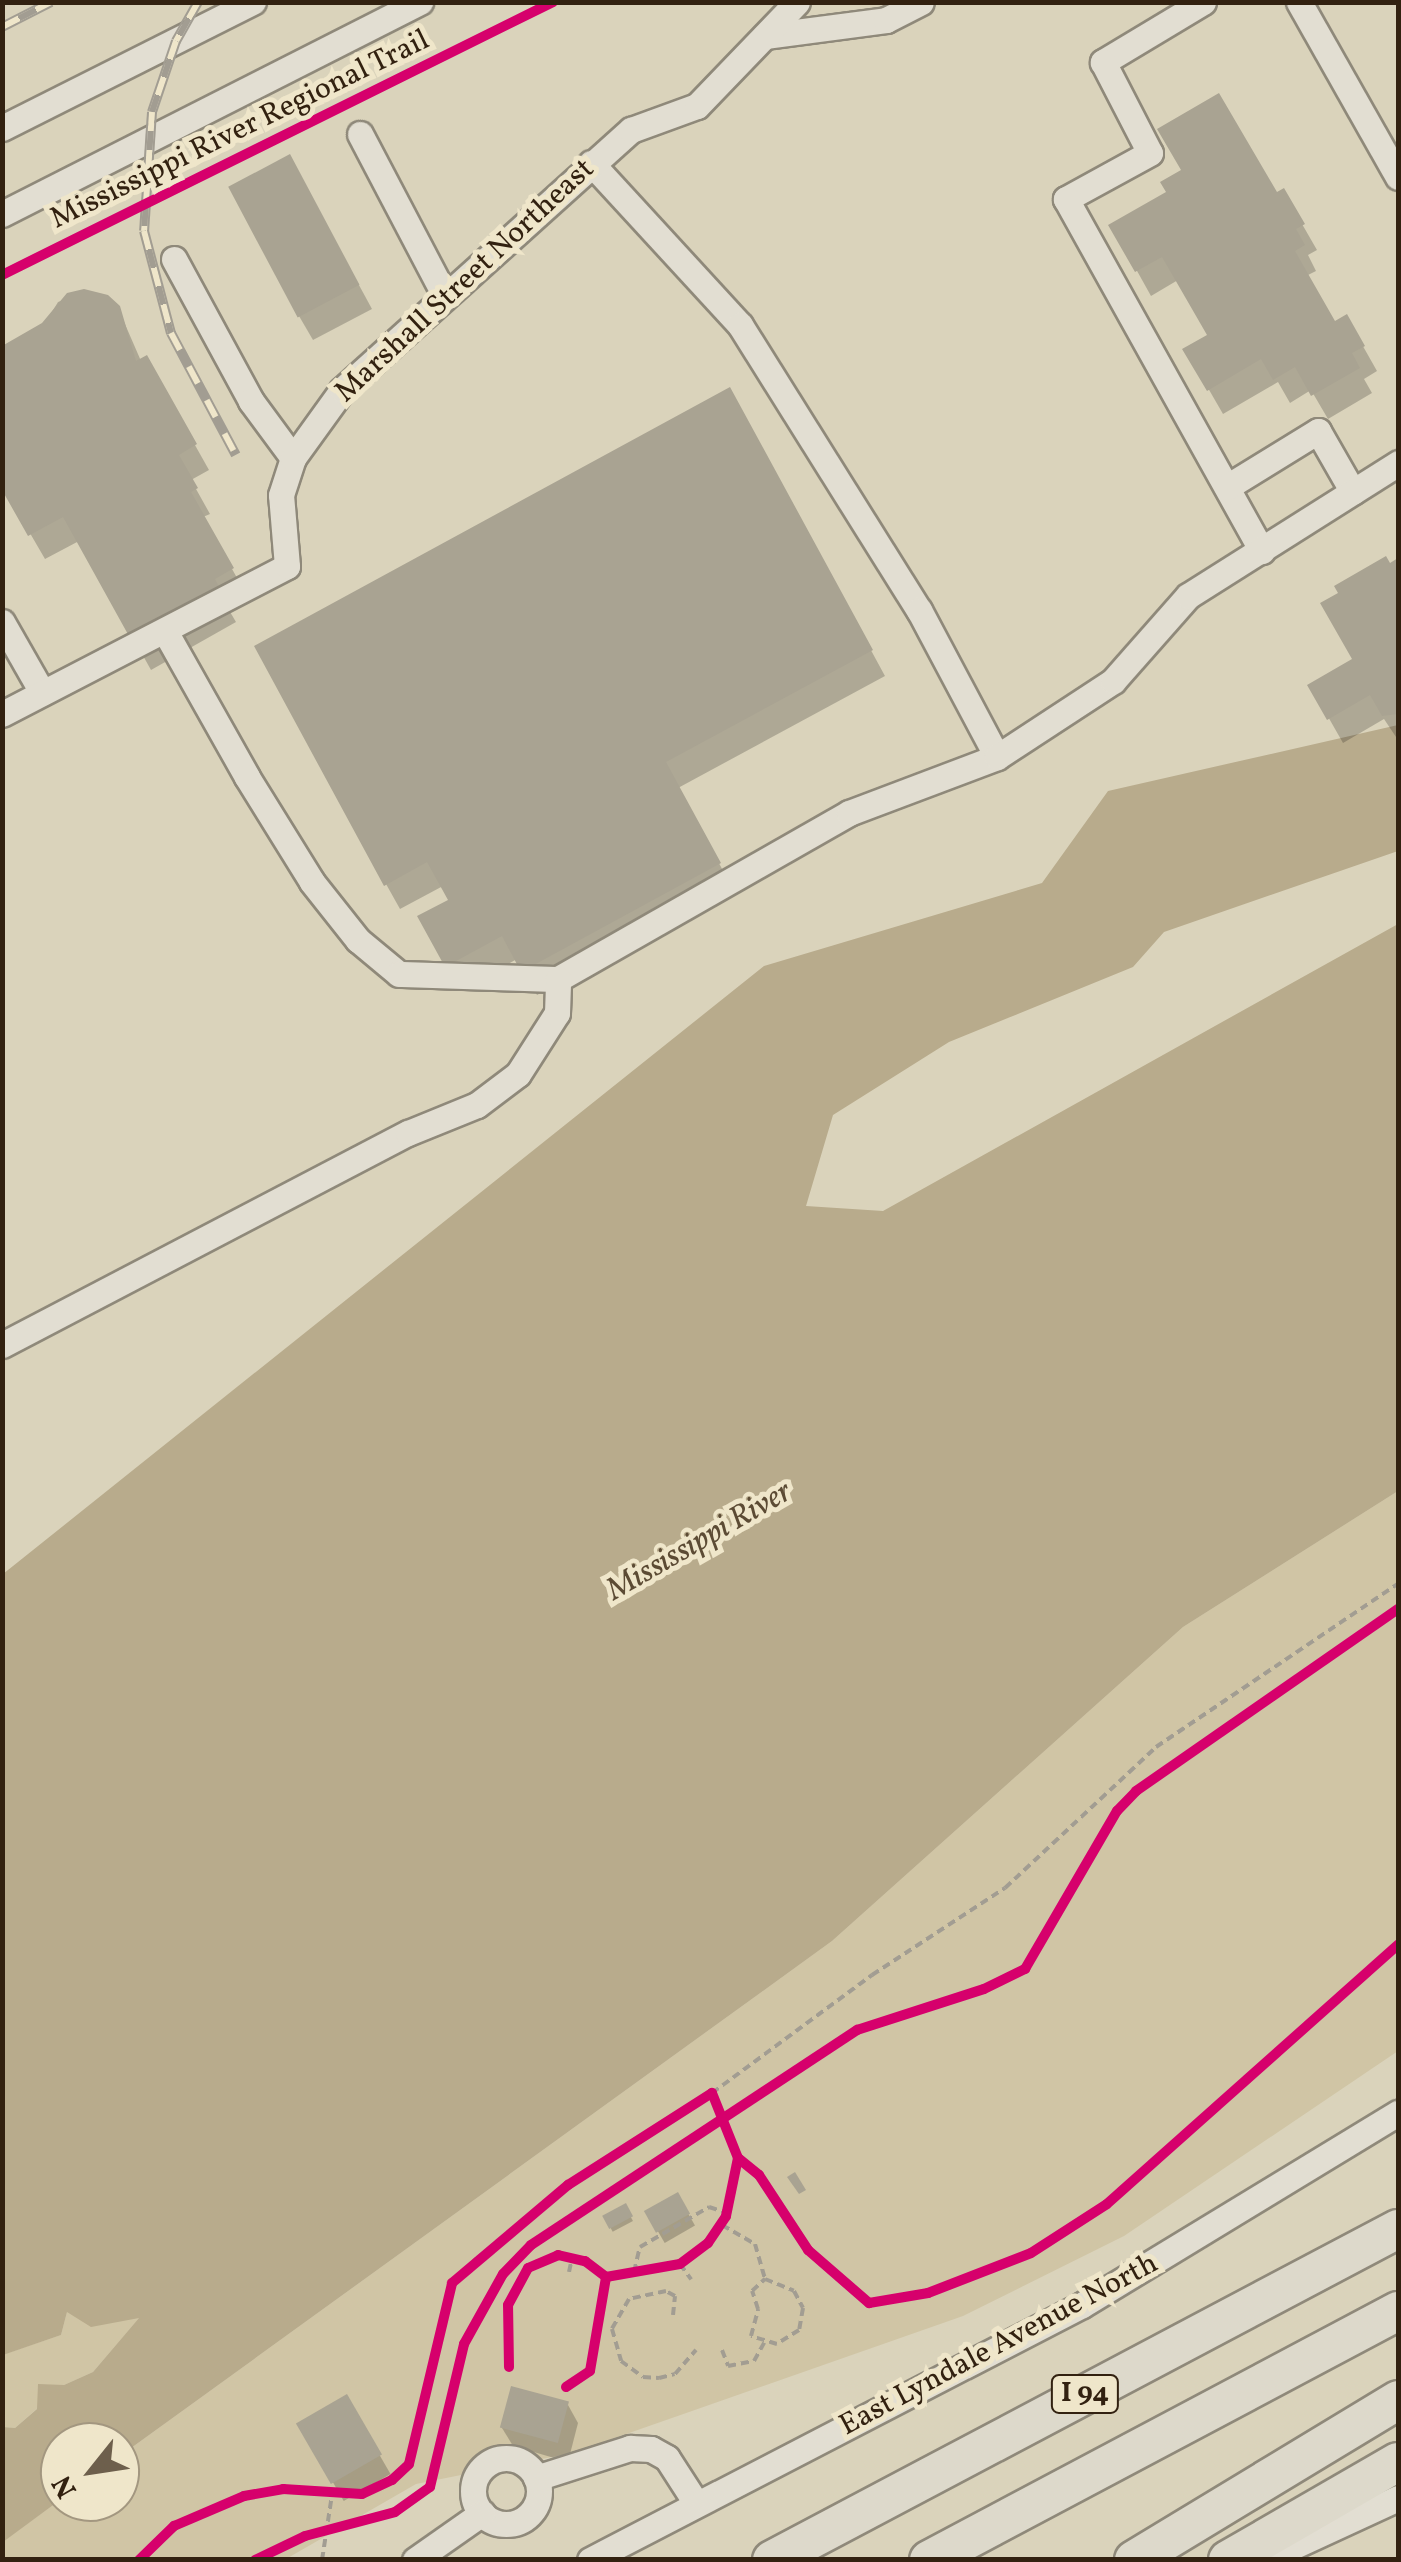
<!DOCTYPE html>
<style>
body{margin:0}
#map{position:relative;width:1401px;height:2562px;overflow:hidden;background:#dad3bb;font-family:Vollkorn,serif}
div>[style]{position:absolute}
[style*='--x']{left:calc(var(--x)*1px);top:calc(var(--y)*1px);width:calc(var(--w)*1px);rotate:calc(var(--a)*1deg)}
.green>*{inset:0;background:#d0c5a5}
.water>*{inset:0;background:#b8ab8c}
.shadow>*{inset:0;background:#0003;transform-origin:0 0}
.building>*{inset:0;background:#a9a392;transform-origin:0 0}
.path>*{height:4px;margin-top:-2px;transform-origin:0;background:repeating-linear-gradient(90deg,#a29d92 0 8px,transparent 0 13px)}
.roads{filter:drop-shadow(2px 0 #8f897a) drop-shadow(-2px 0 #8f897a) drop-shadow(0 2px #8f897a) drop-shadow(0 -2px #8f897a)}
.minor>*{height:25px;margin:-12.5px;padding:0 12.5px;transform-origin:12.5px;border-radius:12.5px;background:#e2ded2}
.minor>.ring{margin:-12.5px;padding:0;box-sizing:content-box;background:none;border:25px solid #e2ded2;border-radius:50%}
.highway>*{height:38px;margin:-19px;padding:0 19px;transform-origin:19px;border-radius:19px;background:#ddd9cb}
.rail>*{height:10px;margin-top:-5px;transform-origin:0;background:repeating-linear-gradient(90deg,#efe6ca 0 19px,#a29d92 0 38px);box-sizing:border-box;border-block:2px solid #a29d92}
.cycleway>*{height:10px;margin:-5px;padding:0 5px;transform-origin:5px;border-radius:5px;background:#d6006c}
span{translate:-50% -50%;white-space:nowrap;text-align:center;line-height:1.15;-webkit-text-stroke:10px #efe6ca;paint-order:stroke}
.shield-label span{padding:2px 8px;background:#efe6ca;border:2px solid;border-radius:8px;-webkit-text-stroke-width:0}
.shield-label{font-size:28px;color:#322110;font-weight:700}
.street-label{font-size:30px;color:#322110}
.water-label{font-size:32px;color:#5c4b34;font-style:italic}
.frame{position:absolute;inset:0;border:5px solid #322110;pointer-events:none}
.north{position:absolute;left:40px;top:2422px;width:100px;height:100px;box-sizing:border-box;background:#efe6ca;border:2px solid #a39780;border-radius:50%;rotate:240deg;font-size:28px;font-weight:700;line-height:40px;text-align:center;color:#322110}
.north::after{content:'';display:block;margin:auto;width:35px;height:45px;background:#6d5f4c;clip-path:polygon(50% 0,100% 100%,50% 72%,0 100%)}
</style>
<div id="map">
<div class="green">
<div style="clip-path:polygon(1398px 1491px,1398px 2051px,1124px 2236px,963px 2316px,572px 2453px,416px 2484px,286px 2559px,3px 2559px,2px 2542px,60px 2500px,120px 2502px,120px 2456px,832px 1941px,1183px 1627px)"></div>
<div style="clip-path:polygon(67px 2312px,140px 2317px,93px 2372px,64px 2385px,15px 2428px,3px 2427px,2px 2355px,61px 2335px)"></div>
</div>
<div class="water">
<div style="clip-path:polygon(1398px 725px,1398px 851px,1164px 932px,1133px 967px,949px 1042px,833px 1115px,806px 1206px,883px 1211px,1398px 924px,1398px 1491px,1183px 1627px,832px 1941px,120px 2456px,120px 2442px,60px 2442px,60px 2500px,3px 2542px,3px 2427px,15px 2428px,37px 2409px,38px 2384px,64px 2385px,93px 2372px,139px 2318px,91px 2327px,67px 2312px,61px 2335px,3px 2355px,3px 1574px,764px 966px,1042px 883px,1108px 791px)"></div>
</div>
<div class="shadow">
<div style="clip-path:polygon(303px 182px,372px 309px,313px 340px,299px 316px)"></div>
<div style="clip-path:polygon(1283px 191px,1317px 250px,1308px 255px,1316px 271px,1306px 276px,1334px 325px,1347px 318px,1377px 371px,1364px 379px,1372px 393px,1328px 419px,1311px 390px,1290px 403px,1278px 382px,1223px 414px,1186px 350px,1210px 336px,1178px 280px,1151px 296px,1112px 226px)"></div>
<div style="clip-path:polygon(85px 292px,118px 308px,141px 361px,146px 358px,209px 470px,191px 480px,210px 514px,203px 517px,246px 594px,226px 605px,236px 622px,151px 670px,79px 541px,45px 559px,2px 485px,44px 325px,58px 302px)"></div>
<div style="clip-path:polygon(743px 415px,885px 676px,678px 788px,733px 889px,537px 995px,517px 959px,461px 990px,421px 917px,451px 901px,443px 886px,400px 909px,386px 884px)"></div>
<div style="clip-path:polygon(1398px 561px,1398px 740px,1384px 719px,1343px 743px,1310px 685px,1355px 660px,1389px 566px)"></div>
<div style="left:678px;top:2196px;width:34px;height:35px;rotate:60deg"></div>
<div style="left:625px;top:2206px;width:17px;height:23px;rotate:62deg"></div>
<div style="left:346px;top:2397px;width:89px;height:54px;rotate:60deg"></div>
<div style="clip-path:polygon(568px 2405px,578px 2423px,568px 2462px,513px 2446px,502px 2428px)"></div>
</div>
<div class="building">
<div style="clip-path:polygon(1219px 93px,1277px 192px,1284px 188px,1305px 224px,1296px 229px,1305px 245px,1295px 251px,1335px 321px,1347px 314px,1365px 346px,1352px 353px,1360px 368px,1311px 396px,1295px 367px,1273px 380px,1261px 359px,1207px 391px,1182px 349px,1207px 335px,1162px 257px,1135px 272px,1108px 225px,1166px 192px,1160px 182px,1181px 170px,1157px 129px)"></div>
<div style="left:290px;top:154px;width:148px;height:70px;rotate:62deg"></div>
<div style="clip-path:polygon(84px 289px,108px 295px,120px 306px,136px 361px,147px 355px,197px 444px,179px 455px,198px 488px,191px 492px,234px 568px,215px 579px,224px 597px,135px 647px,63px 517px,28px 536px,2px 490px,2px 346px,42px 323px,67px 293px)"></div>
<div style="clip-path:polygon(730px 387px,873px 650px,666px 762px,721px 863px,521px 972px,502px 936px,445px 967px,417px 916px,448px 900px,427px 862px,384px 886px,254px 646px)"></div>
<div style="clip-path:polygon(1386px 556px,1390px 563px,1398px 558px,1398px 714px,1382px 716px,1370px 695px,1327px 720px,1307px 685px,1352px 659px,1320px 603px,1338px 593px,1334px 586px)"></div>
<div style="clip-path:polygon(795px 2172px,806px 2190px,799px 2194px,787px 2177px)"></div>
<div style="left:678px;top:2192px;width:25px;height:39px;rotate:61deg"></div>
<div style="left:626px;top:2203px;width:15px;height:27px;rotate:62deg"></div>
<div style="left:511px;top:2386px;width:60px;height:43px;rotate:15deg"></div>
<div style="left:347px;top:2394px;width:70px;height:59px;rotate:60deg"></div>
</div>
<div class="path">
<div style="--x:722;--y:2225;--w:38;--a:30"></div>
<div style="--x:755;--y:2244;--w:36;--a:74"></div>
<div style="--x:765;--y:2279;--w:31;--a:22"></div>
<div style="--x:794;--y:2291;--w:19;--a:62"></div>
<div style="--x:803;--y:2308;--w:22;--a:100"></div>
<div style="--x:799;--y:2330;--w:26;--a:148"></div>
<div style="--x:777;--y:2344;--w:27;--a:-163"></div>
<div style="--x:751;--y:2336;--w:28;--a:-75"></div>
<div style="--x:758;--y:2309;--w:19;--a:-108"></div>
<div style="--x:752;--y:2291;--w:18;--a:-43"></div>
<div style="--x:680;--y:2264;--w:19;--a:54"></div>
<div style="--x:569;--y:2272;--w:14;--a:-78"></div>
<div style="--x:634;--y:2272;--w:26;--a:-77"></div>
<div style="--x:640;--y:2247;--w:80;--a:-30.1"></div>
<div style="--x:709;--y:2207;--w:19;--a:18"></div>
<div style="--x:673;--y:2315;--w:19;--a:-84"></div>
<div style="--x:675;--y:2296;--w:10;--a:-151"></div>
<div style="--x:666;--y:2291;--w:38;--a:168"></div>
<div style="--x:629;--y:2299;--w:34;--a:120"></div>
<div style="--x:612;--y:2329;--w:33;--a:74"></div>
<div style="--x:621;--y:2361;--w:27;--a:36"></div>
<div style="--x:643;--y:2377;--w:16;--a:4"></div>
<div style="--x:659;--y:2378;--w:16;--a:-14"></div>
<div style="--x:675;--y:2374;--w:32;--a:-49"></div>
<div style="--x:722;--y:2350;--w:17;--a:69"></div>
<div style="--x:728;--y:2366;--w:26;--a:-11"></div>
<div style="--x:754;--y:2361;--w:21;--a:-61"></div>
<div style="--x:139;--y:2560;--w:49;--a:-44.2"></div>
<div style="--x:174;--y:2526;--w:76;--a:-23.2"></div>
<div style="--x:244;--y:2496;--w:40;--a:-10"></div>
<div style="--x:283;--y:2489;--w:79;--a:3.6"></div>
<div style="--x:362;--y:2494;--w:33;--a:-25"></div>
<div style="--x:392;--y:2480;--w:23;--a:-43"></div>
<div style="--x:409;--y:2464;--w:186;--a:-76.6"></div>
<div style="--x:452;--y:2283;--w:35;--a:-45"></div>
<div style="--x:477;--y:2258;--w:117;--a:-38.7"></div>
<div style="--x:568;--y:2185;--w:171;--a:-32.6"></div>
<div style="--x:712;--y:2093;--w:199;--a:-36.4"></div>
<div style="--x:872;--y:1975;--w:159;--a:-33.2"></div>
<div style="--x:1005;--y:1888;--w:207;--a:-43"></div>
<div style="--x:1156;--y:1747;--w:292;--a:-34"></div>
<div style="--x:322;--y:2560;--w:66;--a:-81.3"></div>
</div>
<div class="roads">
<div class="minor">
<div style="--x:1203;--y:2;--w:117;--a:149"></div>
<div style="--x:1103;--y:62;--w:102;--a:62.7"></div>
<div style="--x:1150;--y:153;--w:96;--a:151.3"></div>
<div style="--x:1066;--y:199;--w:403;--a:60.9"></div>
<div style="--x:1299;--y:2;--w:201;--a:60.5"></div>
<div style="--x:765;--y:36;--w:122;--a:-7.5"></div>
<div style="--x:886;--y:20;--w:39;--a:-27"></div>
<div style="--x:2;--y:128;--w:281;--a:-26.7"></div>
<div style="--x:360;--y:134;--w:181;--a:62.3"></div>
<div style="--x:591;--y:163;--w:220;--a:47.4"></div>
<div style="--x:740;--y:325;--w:337;--a:57.9"></div>
<div style="--x:919;--y:610;--w:166;--a:62"></div>
<div style="--x:2;--y:214;--w:469;--a:-26.9"></div>
<div style="--x:174;--y:259;--w:162;--a:61.5"></div>
<div style="--x:251;--y:401;--w:71;--a:53.6"></div>
<div style="--x:1227;--y:487;--w:107;--a:-31.6"></div>
<div style="--x:1318;--y:431;--w:70;--a:60.2"></div>
<div style="--x:2;--y:622;--w:81;--a:60.3"></div>
<div style="--x:166;--y:633;--w:165;--a:60.6"></div>
<div style="--x:247;--y:777;--w:123;--a:58.2"></div>
<div style="--x:312;--y:882;--w:74;--a:51.6"></div>
<div style="--x:358;--y:940;--w:53;--a:39.7"></div>
<div style="--x:399;--y:974;--w:159;--a:1.8"></div>
<div style="--x:558;--y:979;--w:335;--a:-29.7"></div>
<div style="--x:849;--y:813;--w:158;--a:-20.7"></div>
<div style="--x:997;--y:757;--w:139;--a:-33.2"></div>
<div style="--x:1113;--y:681;--w:113;--a:-48.6"></div>
<div style="--x:1188;--y:596;--w:249;--a:-32.3"></div>
<div style="--x:2;--y:714;--w:321;--a:-27.4"></div>
<div style="--x:287;--y:566;--w:71;--a:-94.8"></div>
<div style="--x:281;--y:495;--w:39;--a:-72"></div>
<div style="--x:293;--y:458;--w:84;--a:-54.2"></div>
<div style="--x:342;--y:390;--w:389;--a:-42"></div>
<div style="--x:631;--y:130;--w:70;--a:-20"></div>
<div style="--x:697;--y:106;--w:144;--a:-46.1"></div>
<div style="--x:2;--y:1345;--w:458;--a:-27.6"></div>
<div style="--x:408;--y:1133;--w:74;--a:-22.1"></div>
<div style="--x:477;--y:1105;--w:51;--a:-37.1"></div>
<div style="--x:518;--y:1074;--w:72;--a:-57.4"></div>
<div style="--x:557;--y:1013;--w:34;--a:-88"></div>
<div class="ring" style="left:473px;top:2458px;width:41px;height:41px"></div>
<div style="--x:536;--y:2478;--w:99;--a:-17.7"></div>
<div style="--x:630;--y:2448;--w:21;--a:3"></div>
<div style="--x:651;--y:2449;--w:18;--a:29"></div>
<div style="--x:667;--y:2458;--w:54;--a:57.2"></div>
<div style="--x:415;--y:2560;--w:82;--a:-35"></div>
<div style="--x:590;--y:2560;--w:554;--a:-27.4"></div>
<div style="--x:1082;--y:2305;--w:370;--a:-31.3"></div>
<div style="--x:1264;--y:2560;--w:148;--a:-24.8"></div>
</div>
<div class="highway">
<div style="--x:772;--y:2560;--w:708;--a:-27.87"></div>
<div style="--x:929;--y:2560;--w:531;--a:-27.96"></div>
<div style="--x:1134;--y:2560;--w:309;--a:-31.2"></div>
<div style="--x:1228;--y:2560;--w:196;--a:-30"></div>
</div>
</div>
<div class="rail">
<div style="--x:198;--y:2;--w:45;--a:119.4"></div>
<div style="--x:176;--y:41;--w:75;--a:108.7"></div>
<div style="--x:152;--y:112;--w:119;--a:93.8"></div>
<div style="--x:144;--y:231;--w:106;--a:75.2"></div>
<div style="--x:171;--y:333;--w:138;--a:62"></div>
<div style="--x:2;--y:27;--w:55;--a:-27"></div>
</div>
<div class="cycleway">
<div style="--x:2;--y:275;--w:615;--a:-26.36"></div>
<div style="--x:509;--y:2367;--w:62;--a:-90.9"></div>
<div style="--x:508;--y:2305;--w:42;--a:-61.6"></div>
<div style="--x:528;--y:2268;--w:33;--a:-23"></div>
<div style="--x:558;--y:2255;--w:28;--a:13"></div>
<div style="--x:585;--y:2261;--w:26;--a:37"></div>
<div style="--x:566;--y:2387;--w:29;--a:-34"></div>
<div style="--x:590;--y:2371;--w:95;--a:-80.3"></div>
<div style="--x:606;--y:2277;--w:75;--a:-10"></div>
<div style="--x:680;--y:2264;--w:35;--a:-37"></div>
<div style="--x:708;--y:2243;--w:32;--a:-56"></div>
<div style="--x:726;--y:2216;--w:59;--a:-78.3"></div>
<div style="--x:139;--y:2560;--w:49;--a:-44.2"></div>
<div style="--x:174;--y:2526;--w:76;--a:-23.2"></div>
<div style="--x:244;--y:2496;--w:40;--a:-10"></div>
<div style="--x:283;--y:2489;--w:79;--a:3.6"></div>
<div style="--x:362;--y:2494;--w:33;--a:-25"></div>
<div style="--x:392;--y:2480;--w:23;--a:-43"></div>
<div style="--x:409;--y:2464;--w:186;--a:-76.6"></div>
<div style="--x:452;--y:2283;--w:152;--a:-40.2"></div>
<div style="--x:568;--y:2185;--w:171;--a:-32.6"></div>
<div style="--x:712;--y:2093;--w:70;--a:68.2"></div>
<div style="--x:738;--y:2158;--w:27;--a:39"></div>
<div style="--x:759;--y:2175;--w:90;--a:56.8"></div>
<div style="--x:808;--y:2250;--w:81;--a:41"></div>
<div style="--x:869;--y:2303;--w:60;--a:-9.6"></div>
<div style="--x:928;--y:2293;--w:110;--a:-21.2"></div>
<div style="--x:1031;--y:2253;--w:90;--a:-32.8"></div>
<div style="--x:1107;--y:2204;--w:390;--a:-41.7"></div>
<div style="--x:255;--y:2560;--w:55;--a:-25.6"></div>
<div style="--x:305;--y:2536;--w:93;--a:-14.9"></div>
<div style="--x:395;--y:2512;--w:43;--a:-35.5"></div>
<div style="--x:430;--y:2487;--w:147;--a:-76.6"></div>
<div style="--x:464;--y:2344;--w:80;--a:-60.9"></div>
<div style="--x:503;--y:2274;--w:40;--a:-46"></div>
<div style="--x:531;--y:2245;--w:391;--a:-33.4"></div>
<div style="--x:857;--y:2030;--w:133;--a:-17.9"></div>
<div style="--x:984;--y:1989;--w:46;--a:-26"></div>
<div style="--x:1025;--y:1969;--w:183;--a:-59.8"></div>
<div style="--x:1117;--y:1811;--w:28;--a:-46"></div>
<div style="--x:1136;--y:1791;--w:319;--a:-34.8"></div>
</div>
<div class="shield-label">
<span style="left:1085px;top:2394px">I 94</span>
</div>
<div class="street-label">
<span style="left:240px;top:130px;rotate:-26deg">Mississippi River Regional Trail</span>
<span style="left:465px;top:281px;rotate:-43deg">Marshall Street Northeast</span>
<span style="left:999px;top:2345px;rotate:-28deg">East Lyndale Avenue North</span>
</div>
<div class="water-label">
<span style="left:700px;top:1542px;rotate:-30deg">Mississippi River</span>
</div>
<div class="frame"></div>
<div class="north">N</div>
</div>
